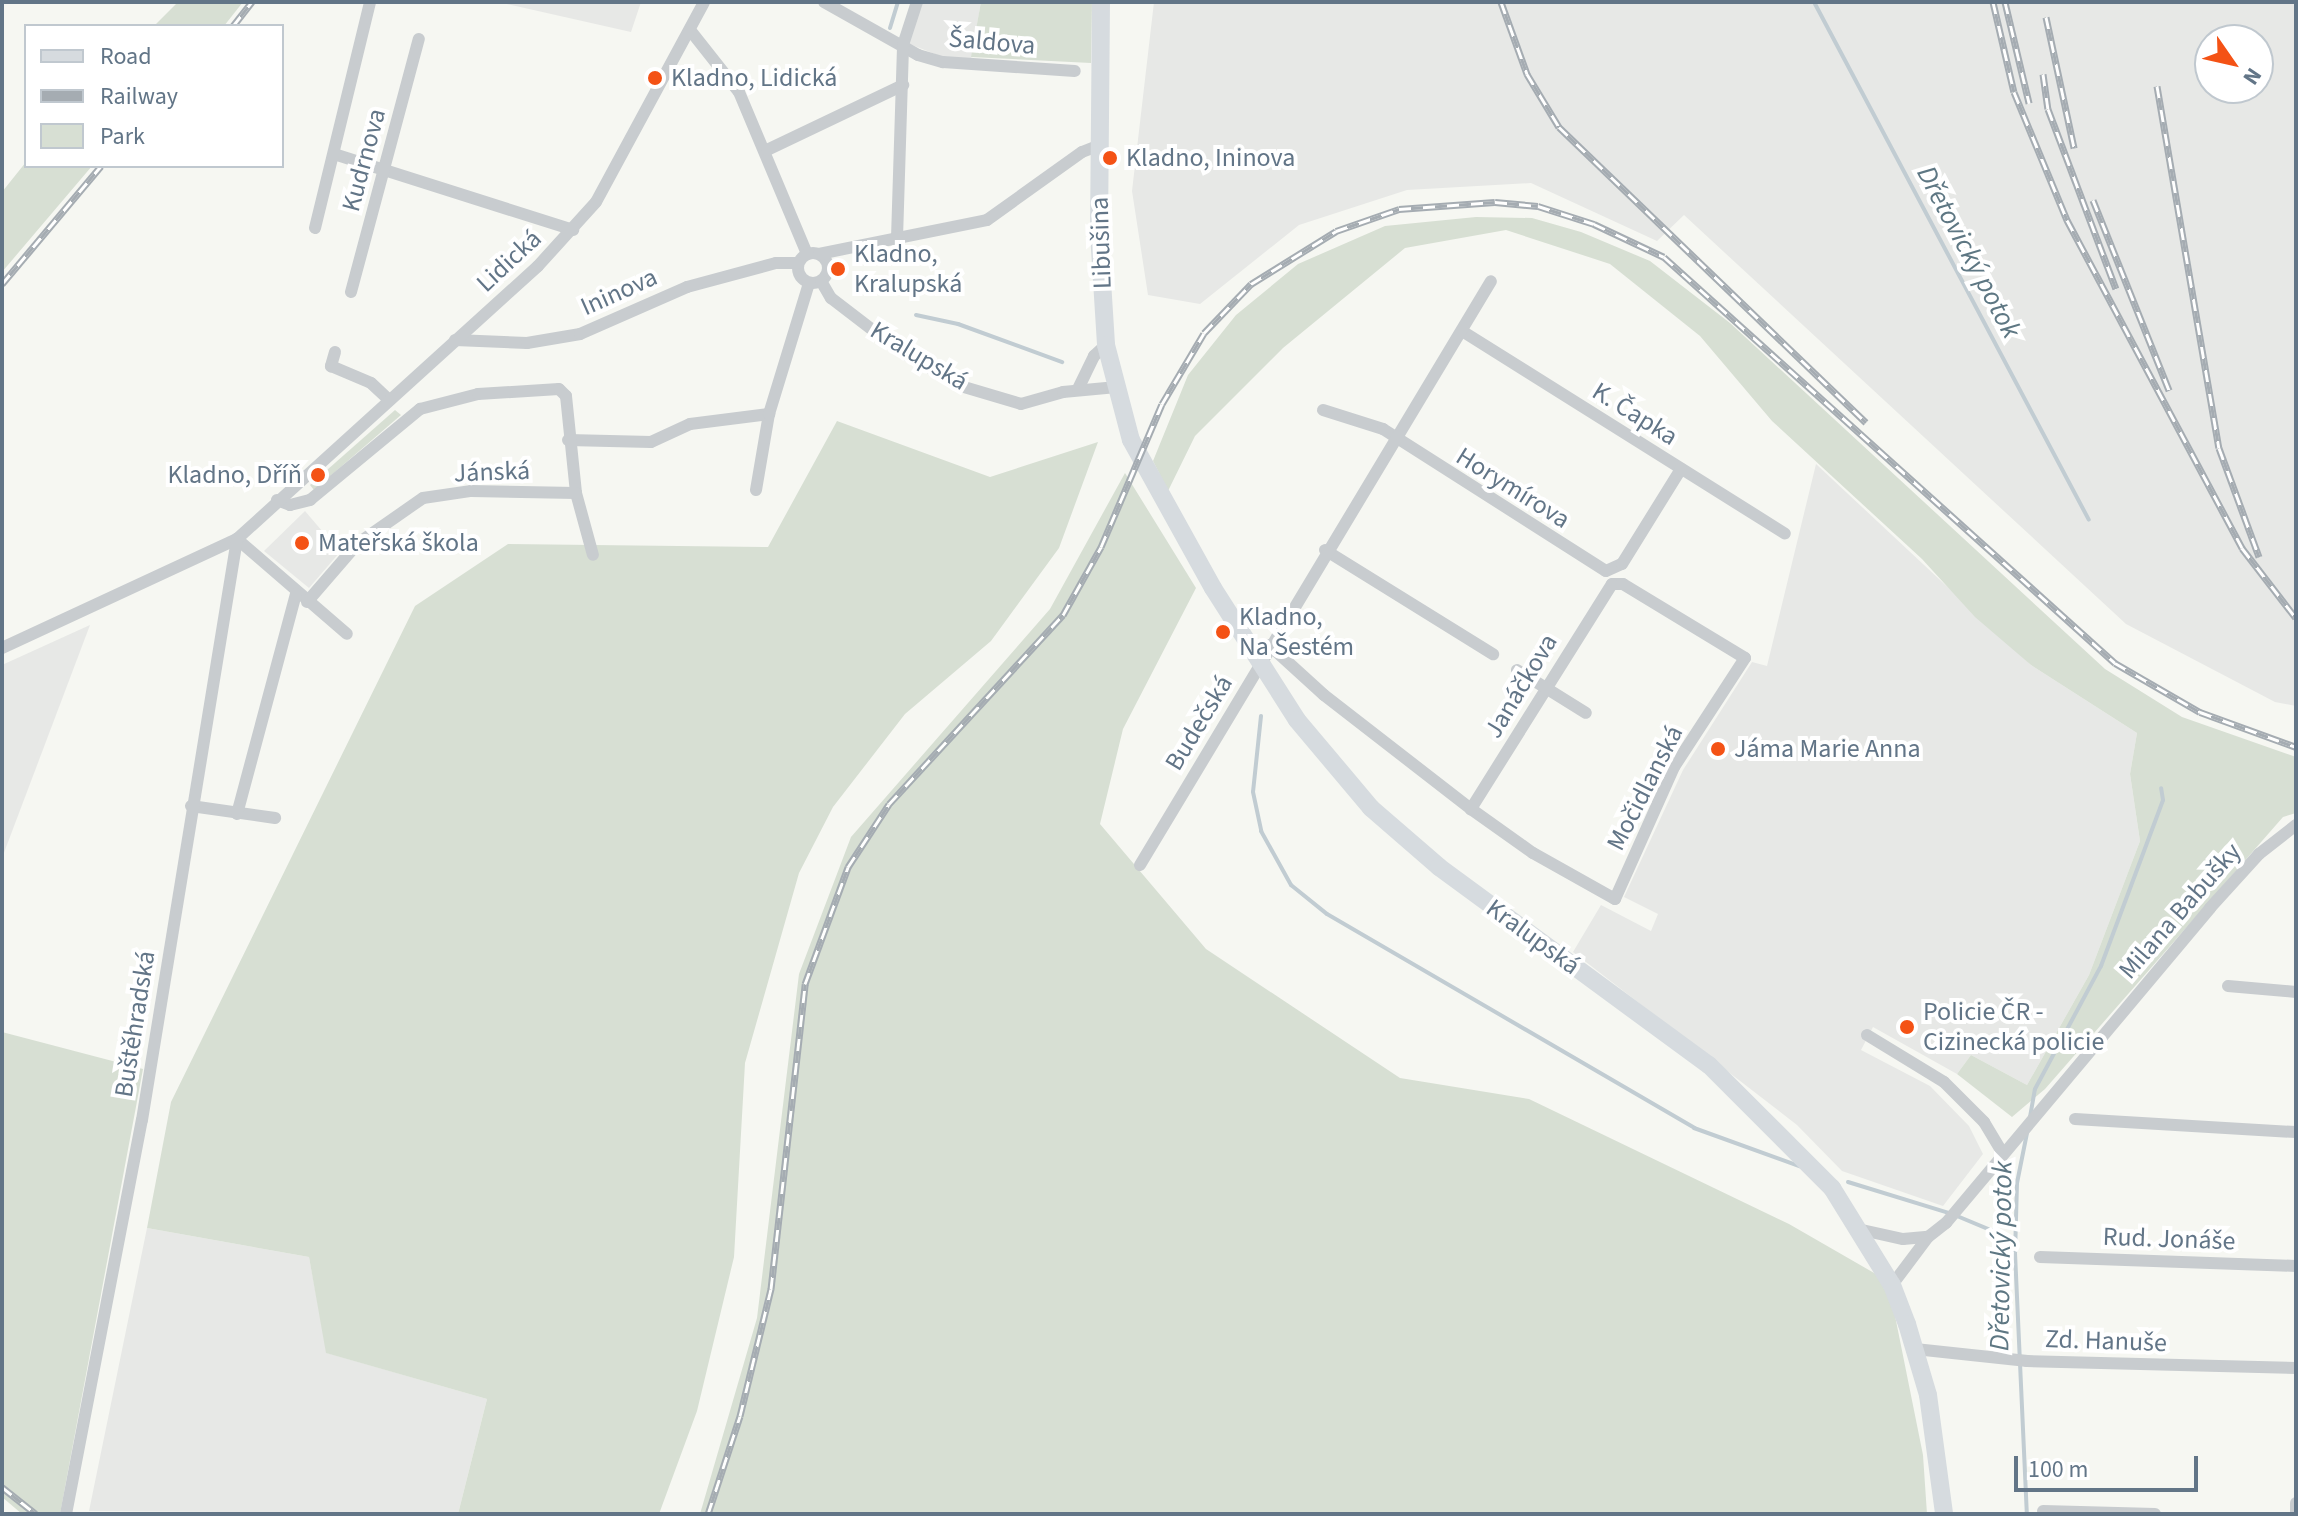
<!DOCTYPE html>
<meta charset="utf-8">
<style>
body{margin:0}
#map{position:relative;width:2298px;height:1516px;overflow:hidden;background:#f6f7f2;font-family:"Source Sans 3",sans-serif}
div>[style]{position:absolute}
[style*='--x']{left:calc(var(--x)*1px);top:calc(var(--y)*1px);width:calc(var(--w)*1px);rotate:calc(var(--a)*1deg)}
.built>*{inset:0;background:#e7e8e6}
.green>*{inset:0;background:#d7dfd3}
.stream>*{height:4px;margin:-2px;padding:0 2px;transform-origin:2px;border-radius:2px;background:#c1ccd2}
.street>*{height:12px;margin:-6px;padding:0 6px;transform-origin:6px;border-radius:6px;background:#c8cccf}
.street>.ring{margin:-6px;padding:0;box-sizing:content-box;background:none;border:12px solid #c8cccf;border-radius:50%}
.secondary>*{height:18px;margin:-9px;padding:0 9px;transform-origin:9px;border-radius:9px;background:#d6dbdf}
.rail>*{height:7px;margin-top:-3.5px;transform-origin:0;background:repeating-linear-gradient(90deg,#fff 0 12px,#a5acb2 0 24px);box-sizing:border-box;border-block:2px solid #a5acb2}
.dots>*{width:22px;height:22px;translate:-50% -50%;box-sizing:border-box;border:4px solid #fff;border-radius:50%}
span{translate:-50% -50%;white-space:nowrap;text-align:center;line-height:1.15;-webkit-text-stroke:8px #fff;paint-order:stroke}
.street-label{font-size:26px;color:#627587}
.poi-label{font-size:26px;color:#627587}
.left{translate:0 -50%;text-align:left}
.right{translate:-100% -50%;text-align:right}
.water-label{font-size:28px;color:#5e7783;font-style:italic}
.frame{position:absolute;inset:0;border:4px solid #627587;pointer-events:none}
.legend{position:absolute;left:24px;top:24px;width:260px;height:144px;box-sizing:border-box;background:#fff;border:2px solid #c0c8cf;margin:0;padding:10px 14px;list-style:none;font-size:24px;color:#627587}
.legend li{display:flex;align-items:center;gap:16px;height:40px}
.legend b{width:40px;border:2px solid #c0c8cf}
.north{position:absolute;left:2194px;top:24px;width:80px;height:80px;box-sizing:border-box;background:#fff;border:2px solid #c0c8cf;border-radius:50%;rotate:124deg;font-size:22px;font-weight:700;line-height:32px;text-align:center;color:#627587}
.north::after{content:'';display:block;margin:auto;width:28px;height:36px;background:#f45215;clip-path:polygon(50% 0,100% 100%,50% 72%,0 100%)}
.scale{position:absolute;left:2014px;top:1456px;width:184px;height:36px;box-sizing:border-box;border:4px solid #627587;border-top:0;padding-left:10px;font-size:24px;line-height:28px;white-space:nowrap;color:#627587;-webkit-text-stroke:6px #fff;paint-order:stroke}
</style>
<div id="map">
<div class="built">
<div style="clip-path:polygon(498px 2px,641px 2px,631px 32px)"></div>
<div style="clip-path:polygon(920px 2px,981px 2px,971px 60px,945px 58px,907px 43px)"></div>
<div style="clip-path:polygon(evenodd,1154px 2px,2296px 2px,2296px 706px,2275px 702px,2126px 624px,1684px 215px,1657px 241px,1531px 183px,1407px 190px,1299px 225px,1200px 304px,1148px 295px,1132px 191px,1154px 2px,2258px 40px,2258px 88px,2210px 88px,2210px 40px,2258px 40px)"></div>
<div style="clip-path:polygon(1816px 464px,2031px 665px,2137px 733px,2130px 774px,2140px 841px,2089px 975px,2027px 1085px,1971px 1055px,1957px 1074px,1873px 1027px,1861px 1050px,1930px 1086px,1969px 1126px,1983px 1154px,1943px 1206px,1842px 1171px,1797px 1125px,1573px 952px,1601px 905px,1651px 931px,1658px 914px,1624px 897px,1683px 770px,1752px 662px,1767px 666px)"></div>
<div style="clip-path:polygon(305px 511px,340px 552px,309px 588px,264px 551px)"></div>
<div style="clip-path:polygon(90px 625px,2px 858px,2px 665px)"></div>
<div style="clip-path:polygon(147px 1228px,309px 1257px,327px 1353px,487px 1399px,458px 1514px,89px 1511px)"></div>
</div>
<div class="green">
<div style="clip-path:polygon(178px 2px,243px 2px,224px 26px,154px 26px)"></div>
<div style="clip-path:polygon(981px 2px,1092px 2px,1091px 63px,971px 57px)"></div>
<div style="clip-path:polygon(26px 162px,26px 166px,92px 166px,2px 272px,2px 192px)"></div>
<div style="clip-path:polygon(1476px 217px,1532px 218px,1581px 232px,1650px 261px,1730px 323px,2105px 669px,2182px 717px,2296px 757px,2296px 813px,2283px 817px,2045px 1089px,2012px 1117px,1957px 1074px,1971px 1055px,2027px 1085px,2089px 975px,2140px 841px,2130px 774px,2137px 733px,2031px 665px,1975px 617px,1922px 559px,1772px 421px,1700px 336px,1610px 264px,1506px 230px,1405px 248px,1283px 348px,1195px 436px,1168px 491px,1153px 461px,1188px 375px,1236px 315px,1298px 264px,1385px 226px)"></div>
<div style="clip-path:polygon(395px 410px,401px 415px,314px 490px,310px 485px)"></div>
<div style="clip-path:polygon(837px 421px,990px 477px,1098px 442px,1059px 548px,991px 641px,905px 714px,833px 807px,799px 873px,745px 1063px,734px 1257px,697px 1411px,659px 1514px,458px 1514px,487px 1399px,326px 1353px,309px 1257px,147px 1228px,171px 1102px,415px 606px,508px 544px,768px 547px)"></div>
<div style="clip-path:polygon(1125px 473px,1196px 588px,1123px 729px,1100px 824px,1206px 949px,1400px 1078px,1529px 1099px,1789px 1224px,1888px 1281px,1923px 1455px,1927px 1514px,700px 1514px,757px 1318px,799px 974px,851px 837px,1050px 609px)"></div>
<div style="clip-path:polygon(2px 1032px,143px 1069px,60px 1514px,22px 1514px,2px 1497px)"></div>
</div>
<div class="stream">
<div style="--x:1814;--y:2;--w:586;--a:62.04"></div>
<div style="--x:890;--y:28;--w:27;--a:-73"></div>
<div style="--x:916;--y:315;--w:43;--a:12.1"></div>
<div style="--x:958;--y:324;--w:111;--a:20.1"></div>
<div style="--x:1261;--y:716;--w:76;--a:96"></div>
<div style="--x:1253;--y:792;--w:40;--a:78"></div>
<div style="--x:1261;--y:831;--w:62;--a:60.9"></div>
<div style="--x:1291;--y:885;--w:46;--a:38.9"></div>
<div style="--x:1327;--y:914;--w:425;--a:30.2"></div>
<div style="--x:1694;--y:1128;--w:112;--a:19.9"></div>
<div style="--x:2030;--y:1117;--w:28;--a:-80"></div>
<div style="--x:2035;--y:1089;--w:140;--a:-61.8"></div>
<div style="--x:2101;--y:966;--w:177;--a:-69.5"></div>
<div style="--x:2163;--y:800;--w:12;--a:-99"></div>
<div style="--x:2027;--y:1133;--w:51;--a:101.3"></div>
<div style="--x:2017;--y:1183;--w:70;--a:91.6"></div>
<div style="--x:2015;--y:1253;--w:261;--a:87.4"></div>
<div style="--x:1848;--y:1182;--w:106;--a:17.1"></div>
<div style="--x:1957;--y:1216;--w:47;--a:22.7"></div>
<div style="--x:2000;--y:1234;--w:24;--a:52"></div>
</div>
<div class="street">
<div style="--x:824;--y:2;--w:108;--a:29.4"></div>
<div style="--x:918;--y:55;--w:26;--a:16"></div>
<div style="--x:943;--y:62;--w:132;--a:3.9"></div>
<div style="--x:690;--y:30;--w:79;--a:51.7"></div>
<div style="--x:739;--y:92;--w:176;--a:67.2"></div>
<div style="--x:767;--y:150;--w:151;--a:-25.5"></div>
<div style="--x:334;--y:154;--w:251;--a:17.6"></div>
<div style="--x:315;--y:228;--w:233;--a:-76.3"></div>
<div style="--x:897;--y:238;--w:193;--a:-88.2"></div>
<div style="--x:903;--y:45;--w:45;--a:-72"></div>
<div class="ring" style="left:798px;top:253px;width:18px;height:18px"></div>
<div style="--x:819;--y:254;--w:171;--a:-11.4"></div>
<div style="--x:987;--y:220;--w:117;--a:-35.6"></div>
<div style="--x:1082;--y:152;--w:17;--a:-21"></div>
<div style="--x:821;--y:281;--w:20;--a:60"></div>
<div style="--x:831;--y:298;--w:87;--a:37.5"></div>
<div style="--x:900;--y:351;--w:73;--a:29.4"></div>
<div style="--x:964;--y:387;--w:59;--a:16.6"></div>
<div style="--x:1021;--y:404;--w:44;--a:-15.9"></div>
<div style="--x:1063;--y:392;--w:54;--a:-5.3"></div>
<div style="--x:351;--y:292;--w:262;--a:-75"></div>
<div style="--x:1462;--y:331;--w:381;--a:32.1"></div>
<div style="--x:455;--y:340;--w:72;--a:2.4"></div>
<div style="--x:527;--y:343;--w:54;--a:-9.6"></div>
<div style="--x:580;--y:334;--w:117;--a:-23.7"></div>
<div style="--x:687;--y:287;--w:92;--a:-15.1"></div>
<div style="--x:776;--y:263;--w:22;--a:0"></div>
<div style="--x:335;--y:352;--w:15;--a:106"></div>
<div style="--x:331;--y:366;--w:43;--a:23"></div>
<div style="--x:371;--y:383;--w:25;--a:43"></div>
<div style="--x:1078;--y:389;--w:37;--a:-64"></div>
<div style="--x:1094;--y:356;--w:16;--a:-43"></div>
<div style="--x:1323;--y:410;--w:63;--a:17.6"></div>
<div style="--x:1383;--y:429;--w:264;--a:32.5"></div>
<div style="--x:1606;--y:571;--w:17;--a:-24"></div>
<div style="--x:1622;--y:564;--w:112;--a:-58.2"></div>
<div style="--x:568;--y:440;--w:83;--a:1.4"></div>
<div style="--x:651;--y:442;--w:43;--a:-24.8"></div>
<div style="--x:690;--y:424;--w:80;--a:-7.2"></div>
<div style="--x:756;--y:490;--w:77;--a:-80.3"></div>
<div style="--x:769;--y:414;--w:137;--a:-73"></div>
<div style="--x:277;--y:500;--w:14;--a:21"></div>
<div style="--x:290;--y:505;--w:21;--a:-14"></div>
<div style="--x:310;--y:500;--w:143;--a:-39.6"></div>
<div style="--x:420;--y:409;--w:60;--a:-14.5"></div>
<div style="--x:478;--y:394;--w:81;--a:-3.5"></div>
<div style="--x:559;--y:389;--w:10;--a:45"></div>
<div style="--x:566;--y:396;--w:98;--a:84.1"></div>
<div style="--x:576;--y:493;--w:64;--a:74.7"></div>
<div style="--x:237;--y:539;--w:145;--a:40.8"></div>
<div style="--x:1325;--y:550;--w:198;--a:31.8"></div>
<div style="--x:307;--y:602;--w:77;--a:-49.2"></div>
<div style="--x:357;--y:544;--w:80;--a:-34.9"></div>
<div style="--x:423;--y:498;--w:49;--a:-8.3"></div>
<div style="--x:471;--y:491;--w:105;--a:1.1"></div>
<div style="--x:1269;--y:645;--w:74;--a:42.3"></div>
<div style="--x:1324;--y:695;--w:186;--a:37.8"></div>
<div style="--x:1471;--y:809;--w:76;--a:35.4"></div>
<div style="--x:1533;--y:853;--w:94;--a:29.3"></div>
<div style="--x:1615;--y:899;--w:145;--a:-65.9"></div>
<div style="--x:1674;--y:767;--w:130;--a:-56.9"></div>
<div style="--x:1745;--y:658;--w:143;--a:-148.8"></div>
<div style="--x:1623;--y:584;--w:11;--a:180"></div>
<div style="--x:1612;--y:584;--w:266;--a:122.1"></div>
<div style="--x:2;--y:648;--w:259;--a:-24.9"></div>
<div style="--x:237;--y:539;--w:406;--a:-42.2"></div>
<div style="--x:538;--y:266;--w:86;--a:-47.8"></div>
<div style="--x:596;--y:202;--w:227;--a:-61.6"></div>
<div style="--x:1517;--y:670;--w:81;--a:31.9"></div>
<div style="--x:191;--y:806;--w:85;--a:8.1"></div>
<div style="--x:237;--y:814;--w:228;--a:-75"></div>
<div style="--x:1140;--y:865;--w:681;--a:-58.99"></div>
<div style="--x:2228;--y:986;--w:68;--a:5"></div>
<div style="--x:1867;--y:1035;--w:90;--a:31.4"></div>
<div style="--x:1944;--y:1082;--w:57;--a:45"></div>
<div style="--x:1984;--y:1122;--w:35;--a:59"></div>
<div style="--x:2075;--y:1119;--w:221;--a:3.4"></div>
<div style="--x:1862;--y:1230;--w:42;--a:12.4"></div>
<div style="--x:1903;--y:1239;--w:25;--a:-5"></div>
<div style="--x:1928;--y:1237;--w:23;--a:-38"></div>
<div style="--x:1946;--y:1223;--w:411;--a:-50"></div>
<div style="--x:2210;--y:908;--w:73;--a:-47.8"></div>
<div style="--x:2259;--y:854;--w:47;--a:-38.1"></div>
<div style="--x:2040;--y:1257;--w:256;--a:2"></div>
<div style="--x:1892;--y:1285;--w:60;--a:-53.1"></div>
<div style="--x:1915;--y:1349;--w:113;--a:6.1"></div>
<div style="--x:2027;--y:1361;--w:269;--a:1.5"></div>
<div style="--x:2043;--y:1511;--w:112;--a:1.5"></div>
<div style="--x:66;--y:1514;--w:401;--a:-79.1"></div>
<div style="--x:142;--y:1120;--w:589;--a:-80.71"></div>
<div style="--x:2296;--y:1514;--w:11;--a:-90"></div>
</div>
<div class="secondary">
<div style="--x:1101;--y:2;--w:231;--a:90.5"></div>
<div style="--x:1099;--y:233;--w:112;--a:86.4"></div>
<div style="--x:1106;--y:345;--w:98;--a:75.3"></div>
<div style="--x:1131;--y:440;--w:169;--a:61"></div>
<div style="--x:1213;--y:588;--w:156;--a:57.5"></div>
<div style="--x:1297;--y:720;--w:115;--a:49.9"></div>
<div style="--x:1371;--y:808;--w:90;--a:40.9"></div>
<div style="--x:1439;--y:867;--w:335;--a:36.3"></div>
<div style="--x:1709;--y:1065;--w:174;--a:45"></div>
<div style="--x:1832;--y:1188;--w:114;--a:58.3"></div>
<div style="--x:1892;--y:1285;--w:42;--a:69"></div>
<div style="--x:1907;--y:1324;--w:74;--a:73.5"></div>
<div style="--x:1928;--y:1395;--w:120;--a:82.3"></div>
</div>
<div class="rail">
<div style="--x:1501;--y:2;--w:77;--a:70.1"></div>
<div style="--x:1527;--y:74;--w:62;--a:58.9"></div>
<div style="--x:1559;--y:127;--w:426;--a:43.9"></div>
<div style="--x:1993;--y:2;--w:92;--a:76.9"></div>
<div style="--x:2014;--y:92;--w:139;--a:67.5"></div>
<div style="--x:2067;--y:220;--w:372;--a:61.9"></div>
<div style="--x:2242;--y:548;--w:88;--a:52.4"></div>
<div style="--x:2005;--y:2;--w:104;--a:76.6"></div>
<div style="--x:2046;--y:17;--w:134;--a:77.9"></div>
<div style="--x:233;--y:26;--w:31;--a:-52"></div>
<div style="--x:2043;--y:74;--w:35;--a:82"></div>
<div style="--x:2048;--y:109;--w:192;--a:69.3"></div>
<div style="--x:2157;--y:86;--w:367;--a:80.3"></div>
<div style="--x:2219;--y:448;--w:116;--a:69.8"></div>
<div style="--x:2093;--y:200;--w:205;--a:68.2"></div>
<div style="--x:2;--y:284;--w:154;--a:-50"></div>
<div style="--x:2;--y:1487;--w:43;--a:38.5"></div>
<div style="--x:708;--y:1514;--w:103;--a:-71.9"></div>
<div style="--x:740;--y:1416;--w:131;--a:-76.3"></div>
<div style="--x:771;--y:1289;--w:307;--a:-83.6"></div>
<div style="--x:805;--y:984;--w:125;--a:-69.8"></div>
<div style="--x:848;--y:867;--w:75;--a:-56.9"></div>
<div style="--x:889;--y:804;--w:257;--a:-47.4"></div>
<div style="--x:1063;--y:615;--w:78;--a:-60.8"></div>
<div style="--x:1101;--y:547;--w:155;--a:-66.9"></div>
<div style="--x:1162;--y:404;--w:82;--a:-59.4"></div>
<div style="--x:1204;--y:333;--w:68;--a:-46.2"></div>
<div style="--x:1251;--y:284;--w:100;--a:-31.9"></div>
<div style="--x:1336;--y:231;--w:67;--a:-19.2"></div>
<div style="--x:1399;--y:209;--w:96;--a:-4.2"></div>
<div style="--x:1495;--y:202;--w:43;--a:5.3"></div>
<div style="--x:1538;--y:206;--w:59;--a:17.8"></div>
<div style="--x:1594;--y:224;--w:77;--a:25.2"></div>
<div style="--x:1664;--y:257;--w:607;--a:41.99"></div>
<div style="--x:2115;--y:663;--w:98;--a:30"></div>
<div style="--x:2200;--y:712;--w:102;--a:20"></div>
</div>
<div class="dots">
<div style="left:655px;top:78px;background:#f45215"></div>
<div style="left:1110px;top:158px;background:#f45215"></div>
<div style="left:838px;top:269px;background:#f45215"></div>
<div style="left:318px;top:475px;background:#f45215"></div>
<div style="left:302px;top:543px;background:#f45215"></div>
<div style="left:1223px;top:632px;background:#f45215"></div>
<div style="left:1718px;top:749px;background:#f45215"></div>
<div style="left:1907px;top:1027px;background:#f45215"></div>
</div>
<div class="street-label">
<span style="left:992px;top:42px;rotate:5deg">Šaldova</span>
<span style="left:364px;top:160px;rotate:-75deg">Kudrnova</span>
<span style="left:1101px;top:243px;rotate:-92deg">Libušina</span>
<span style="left:509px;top:261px;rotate:-43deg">Lidická</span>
<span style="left:619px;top:292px;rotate:-24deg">Ininova</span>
<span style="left:919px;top:356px;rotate:31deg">Kralupská</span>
<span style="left:1635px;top:414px;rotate:32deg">K. Čapka</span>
<span style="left:492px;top:472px;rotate:-2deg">Jánská</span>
<span style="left:1513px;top:488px;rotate:32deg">Horymírova</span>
<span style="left:1521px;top:686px;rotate:-59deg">Janáčkova</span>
<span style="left:1199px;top:723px;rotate:-59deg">Budečská</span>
<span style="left:1645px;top:788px;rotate:-63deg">Močidlanská</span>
<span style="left:2180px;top:911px;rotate:-49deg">Milana Babušky</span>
<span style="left:1533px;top:937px;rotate:36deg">Kralupská</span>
<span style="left:135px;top:1024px;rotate:-81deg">Buštěhradská</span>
<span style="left:2169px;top:1239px;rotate:2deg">Rud. Jonáše</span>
<span style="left:2106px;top:1341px;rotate:2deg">Zd. Hanuše</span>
</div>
<div class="poi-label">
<span class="left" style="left:671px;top:78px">Kladno, Lidická</span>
<span class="left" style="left:1126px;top:158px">Kladno, Ininova</span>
<span class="left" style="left:854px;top:269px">Kladno,<br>Kralupská</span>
<span class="right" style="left:302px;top:475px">Kladno, Dříň</span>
<span class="left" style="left:318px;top:543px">Mateřská škola</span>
<span class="left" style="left:1239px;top:632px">Kladno,<br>Na Šestém</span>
<span class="left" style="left:1734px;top:749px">Jáma Marie Anna</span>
<span class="left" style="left:1923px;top:1027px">Policie ČR -<br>Cizinecká policie</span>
</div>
<div class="water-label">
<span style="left:1969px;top:252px;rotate:62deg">Dřetovický potok</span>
<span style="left:2001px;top:1256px;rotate:-89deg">Dřetovický potok</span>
</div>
<div class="frame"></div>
<ul class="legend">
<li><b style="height:10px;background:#d6dbdf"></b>Road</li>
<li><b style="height:10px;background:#a5acb2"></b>Railway</li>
<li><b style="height:22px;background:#d7dfd3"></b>Park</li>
</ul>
<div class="north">N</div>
<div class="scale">100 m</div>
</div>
